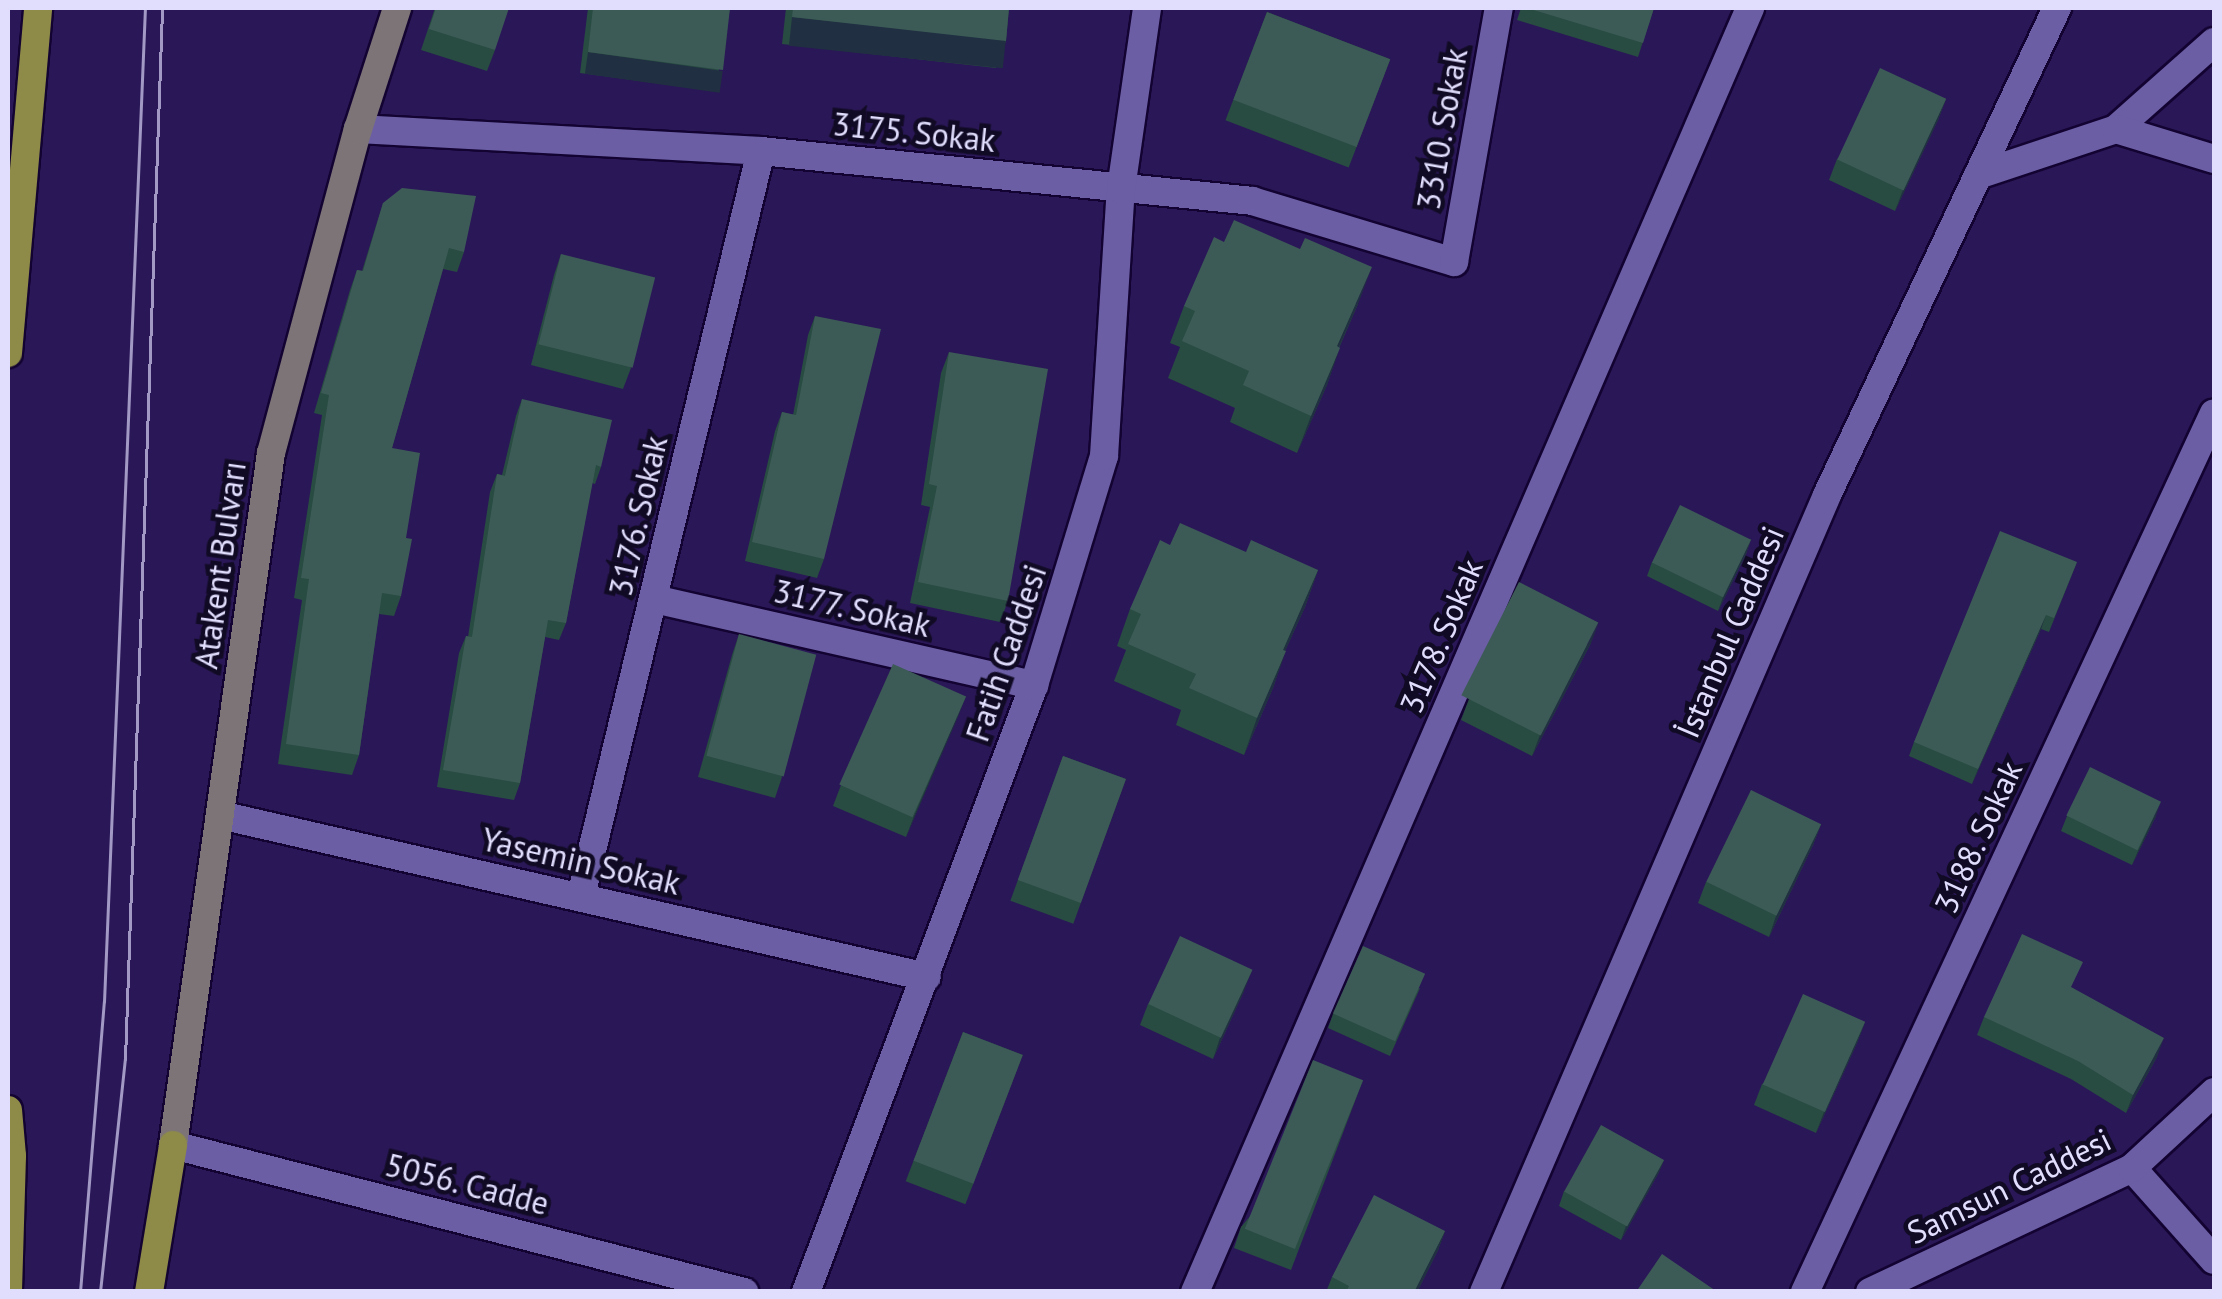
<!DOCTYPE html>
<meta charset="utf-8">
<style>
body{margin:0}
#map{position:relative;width:2222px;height:1299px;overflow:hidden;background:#2a1757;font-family:"PT Sans",sans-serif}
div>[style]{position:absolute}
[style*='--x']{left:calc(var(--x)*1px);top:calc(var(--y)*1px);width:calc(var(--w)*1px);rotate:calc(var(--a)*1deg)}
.roads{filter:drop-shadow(2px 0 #130332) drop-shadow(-2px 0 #130332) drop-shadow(0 2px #130332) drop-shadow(0 -2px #130332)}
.minor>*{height:28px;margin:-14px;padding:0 14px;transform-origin:14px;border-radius:14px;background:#6b5ea4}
.tertiary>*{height:28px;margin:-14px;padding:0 14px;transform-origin:14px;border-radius:14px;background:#6b5ea4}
.secondary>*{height:28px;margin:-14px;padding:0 14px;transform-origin:14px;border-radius:14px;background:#7c7476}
.primary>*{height:28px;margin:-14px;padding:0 14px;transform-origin:14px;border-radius:14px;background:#8e8a47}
.tram>*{height:2.5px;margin:-1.25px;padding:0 1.25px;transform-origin:1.25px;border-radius:1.25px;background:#a29ac5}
.wall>*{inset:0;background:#284b42;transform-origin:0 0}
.shaded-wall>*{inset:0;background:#203042;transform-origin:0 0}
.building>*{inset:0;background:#3c5b56;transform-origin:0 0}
span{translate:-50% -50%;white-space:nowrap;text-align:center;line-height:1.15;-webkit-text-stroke:9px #110a25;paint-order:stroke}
.street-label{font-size:32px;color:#e0ddfd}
.frame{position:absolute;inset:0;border:10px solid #e0ddfd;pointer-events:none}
</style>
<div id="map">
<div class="roads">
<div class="minor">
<div style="--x:358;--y:129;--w:404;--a:3.1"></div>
<div style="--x:761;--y:151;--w:494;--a:5.8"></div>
<div style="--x:1252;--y:201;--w:211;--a:16.8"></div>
<div style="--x:1454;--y:262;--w:258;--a:-80"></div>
<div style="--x:2116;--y:129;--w:131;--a:-41.6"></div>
<div style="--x:654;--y:599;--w:390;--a:12.8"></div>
<div style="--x:220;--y:815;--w:725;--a:12.91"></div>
<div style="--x:581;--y:896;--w:766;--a:-76.42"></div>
<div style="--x:2132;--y:1168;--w:123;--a:48.3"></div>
<div style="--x:1195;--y:1292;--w:1399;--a:-66.62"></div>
<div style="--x:1805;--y:1292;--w:969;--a:-65.05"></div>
</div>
<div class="tertiary">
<div style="--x:1978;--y:175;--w:145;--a:-18.4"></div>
<div style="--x:2116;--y:129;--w:102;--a:17"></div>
<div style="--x:173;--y:1145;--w:590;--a:14.44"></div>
<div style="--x:806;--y:1292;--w:648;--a:-69.41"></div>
<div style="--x:1034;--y:685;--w:239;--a:-73"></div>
<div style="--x:1104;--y:456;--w:268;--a:-86.4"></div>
<div style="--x:1121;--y:189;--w:183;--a:-81.8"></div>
<div style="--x:1484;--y:1292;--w:868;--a:-66.71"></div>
<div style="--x:1827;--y:495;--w:539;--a:-64.72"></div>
<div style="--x:1870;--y:1292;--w:290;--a:-25.3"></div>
<div style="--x:2132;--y:1168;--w:112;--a:-42.8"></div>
</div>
<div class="secondary">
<div style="--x:173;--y:1145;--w:699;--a:-81.94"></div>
<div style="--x:271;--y:453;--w:335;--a:-75"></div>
<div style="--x:358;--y:129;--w:127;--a:-72.1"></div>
</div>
<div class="primary">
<div style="--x:8;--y:353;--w:346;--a:-85"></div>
<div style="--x:8;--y:1110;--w:46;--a:85"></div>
<div style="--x:12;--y:1156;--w:136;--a:91.7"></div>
<div style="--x:149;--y:1292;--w:149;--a:-80.7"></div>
</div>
</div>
<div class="tram">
<div style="--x:80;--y:1292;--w:291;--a:-85.3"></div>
<div style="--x:104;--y:1002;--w:995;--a:-87.64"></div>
<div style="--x:100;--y:1292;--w:234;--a:-83.9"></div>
<div style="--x:125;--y:1059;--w:1052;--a:-87.98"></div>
</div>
<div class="wall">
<div style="clip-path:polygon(435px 8px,495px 50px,487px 71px,421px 50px)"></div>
<div style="clip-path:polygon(588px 8px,730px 8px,715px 91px,580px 73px)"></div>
<div style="clip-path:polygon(786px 8px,1009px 8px,1006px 41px,996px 68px,782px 44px)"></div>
<div style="clip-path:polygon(1521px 8px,1654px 8px,1638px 57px,1517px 20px)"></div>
<div style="left:1267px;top:12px;width:132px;height:116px;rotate:21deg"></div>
<div style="clip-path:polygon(1946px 99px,1938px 120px,1895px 211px,1829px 180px,1837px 159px)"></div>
<div style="clip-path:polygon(383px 203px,464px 252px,457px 272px,443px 269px,392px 448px,406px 538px,401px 596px,394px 616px,379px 614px,359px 755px,352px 775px,278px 764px,302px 600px,294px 598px,322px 415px,314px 413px,350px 290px,357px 270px,362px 271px)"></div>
<div style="clip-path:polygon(561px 254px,631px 368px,623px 389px,531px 365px,554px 275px)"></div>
<div style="clip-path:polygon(1358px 304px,1339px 348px,1327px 385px,1297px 453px,1230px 422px,1235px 408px,1168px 378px,1180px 347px,1170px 343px,1184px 306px)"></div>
<div style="clip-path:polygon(815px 316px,824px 559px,817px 578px,745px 561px,775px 431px,782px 412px,793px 415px,808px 335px)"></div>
<div style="clip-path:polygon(949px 352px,1008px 601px,1000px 622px,910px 603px,930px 507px,921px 505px,941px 373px)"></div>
<div style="clip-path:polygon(522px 399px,601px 467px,595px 484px,592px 483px,566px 623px,559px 640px,545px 637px,520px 783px,514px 800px,437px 787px,459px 653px,466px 636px,468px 637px,490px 492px,497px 474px,502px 475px,516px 416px)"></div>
<div style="clip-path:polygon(1751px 539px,1746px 554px,1718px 611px,1647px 576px,1652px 562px)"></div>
<div style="clip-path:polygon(1170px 545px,1246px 552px,1318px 570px,1305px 607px,1285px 651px,1273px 688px,1244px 755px,1176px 725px,1181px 710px,1114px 681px,1126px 650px,1117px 646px,1130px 609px)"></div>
<div style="clip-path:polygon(2077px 562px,2049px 632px,2041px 629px,1972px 784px,1909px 756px,1914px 742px)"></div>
<div style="clip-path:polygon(739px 634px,782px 777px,775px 798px,698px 777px,732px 655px)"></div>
<div style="clip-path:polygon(1591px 643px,1532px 756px,1461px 720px,1469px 699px)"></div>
<div style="clip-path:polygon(966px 696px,906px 837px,833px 806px,841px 785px)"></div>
<div style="left:1063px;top:756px;width:67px;height:154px;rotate:20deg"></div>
<div style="clip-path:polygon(2067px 816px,2156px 816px,2132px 865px,2061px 831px)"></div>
<div style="clip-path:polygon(1821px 824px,1813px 845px,1769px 937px,1698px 903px,1706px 882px)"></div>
<div style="clip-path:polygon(1420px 988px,1390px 1056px,1328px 1028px,1333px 1014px)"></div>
<div style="clip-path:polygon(2073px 988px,2157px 1057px,2126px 1113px,2071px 1079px,1977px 1035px,1984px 1017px)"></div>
<div style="clip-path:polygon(1244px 991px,1213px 1059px,1140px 1025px,1148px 1004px)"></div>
<div style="clip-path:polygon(1865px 1022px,1857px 1043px,1816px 1133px,1754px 1105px,1762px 1084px)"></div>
<div style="left:963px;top:1032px;width:64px;height:160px;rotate:21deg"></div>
<div style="clip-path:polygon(1363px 1080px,1291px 1270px,1234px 1248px,1241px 1227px)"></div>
<div style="clip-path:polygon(1664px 1160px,1658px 1174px,1621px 1240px,1559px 1206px,1564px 1191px)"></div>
<div style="clip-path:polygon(1445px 1231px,1438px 1250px,1417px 1292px,1326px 1292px,1332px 1277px)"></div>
</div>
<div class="shaded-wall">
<div style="left:792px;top:17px;width:215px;height:29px;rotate:6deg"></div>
<div style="left:588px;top:52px;width:136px;height:22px;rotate:8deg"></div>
<div style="clip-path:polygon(1946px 99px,1938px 120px,1895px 211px,1903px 190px)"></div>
<div style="clip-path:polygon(1372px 267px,1358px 304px,1323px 383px,1337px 346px)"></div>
<div style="clip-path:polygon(1340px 348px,1327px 385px,1297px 453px,1311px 416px)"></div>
<div style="clip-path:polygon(1751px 539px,1746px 554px,1718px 611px,1723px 597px)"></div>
<div style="clip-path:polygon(1318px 570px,1305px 607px,1269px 686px,1283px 650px)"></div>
<div style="clip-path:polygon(2046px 615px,2041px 629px,1972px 784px,1978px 769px)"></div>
<div style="clip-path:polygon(1599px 622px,1591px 643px,1532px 756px,1540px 735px)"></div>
<div style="clip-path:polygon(1286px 651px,1273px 688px,1244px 755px,1257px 718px)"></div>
<div style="clip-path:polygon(966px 696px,958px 717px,906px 837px,914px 816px)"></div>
<div style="clip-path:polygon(2161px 801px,2156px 816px,2132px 865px,2138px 851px)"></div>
<div style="clip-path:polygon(1821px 824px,1813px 845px,1769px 937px,1776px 916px)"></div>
<div style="clip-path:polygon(1252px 970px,1244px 991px,1213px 1059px,1220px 1038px)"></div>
<div style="clip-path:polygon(1865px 1022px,1857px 1043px,1816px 1133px,1824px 1112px)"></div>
<div style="clip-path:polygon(2164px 1038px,2157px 1057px,2126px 1113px,2133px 1095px)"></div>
<div style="clip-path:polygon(1664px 1160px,1658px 1174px,1621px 1240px,1626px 1226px)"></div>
<div style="clip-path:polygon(1445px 1231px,1438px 1250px,1417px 1292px,1414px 1292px)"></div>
</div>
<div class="building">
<div style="clip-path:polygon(436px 8px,509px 8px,495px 50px,429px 29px)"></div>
<div style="clip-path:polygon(593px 8px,730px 8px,723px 70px,588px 52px)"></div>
<div style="clip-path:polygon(793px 8px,1009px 8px,1006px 41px,792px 17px)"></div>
<div style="clip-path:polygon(1527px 8px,1654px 8px,1643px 43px)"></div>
<div style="left:1267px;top:12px;width:132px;height:94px;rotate:21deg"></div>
<div style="left:1880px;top:68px;width:73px;height:101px;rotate:25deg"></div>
<div style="clip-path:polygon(402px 188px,476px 196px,464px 252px,449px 248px,392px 448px,420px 453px,406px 538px,412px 539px,401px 596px,382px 593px,359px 755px,286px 744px,309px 579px,301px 578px,329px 395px,321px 393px,357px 270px,363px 271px,383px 203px)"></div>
<div style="clip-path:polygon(1234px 220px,1300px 249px,1305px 238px,1372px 267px,1337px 346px,1340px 348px,1311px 416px,1243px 385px,1249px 371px,1182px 341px,1195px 311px,1184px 306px,1214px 237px,1224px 242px)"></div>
<div style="left:561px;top:254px;width:97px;height:93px;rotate:14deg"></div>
<div style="clip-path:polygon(815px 316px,881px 329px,824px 559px,752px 542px,782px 412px,796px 415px)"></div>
<div style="clip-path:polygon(949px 352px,1048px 369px,1008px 601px,918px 582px,937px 486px,929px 484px)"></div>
<div style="clip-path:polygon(522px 399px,612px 420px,601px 467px,596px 465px,566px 623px,548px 620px,520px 783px,443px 770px,466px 636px,472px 637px,497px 474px,505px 476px)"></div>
<div style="left:1680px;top:505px;width:79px;height:64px;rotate:26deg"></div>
<div style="clip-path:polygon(1180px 523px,1246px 552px,1251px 540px,1318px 570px,1283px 650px,1286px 651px,1257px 718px,1189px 688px,1196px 674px,1128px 644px,1141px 614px,1130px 609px,1160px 540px,1170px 545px)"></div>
<div style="clip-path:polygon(2000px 531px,2077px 562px,2054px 618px,2046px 615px,1978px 769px,1914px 742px)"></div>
<div style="left:1519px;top:582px;width:89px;height:127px;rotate:27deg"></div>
<div style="left:739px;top:634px;width:80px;height:126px;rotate:15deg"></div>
<div style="left:893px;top:664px;width:80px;height:132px;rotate:24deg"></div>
<div style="left:1063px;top:756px;width:67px;height:132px;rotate:20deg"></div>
<div style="left:2090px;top:767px;width:79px;height:54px;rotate:26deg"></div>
<div style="left:1751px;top:790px;width:78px;height:102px;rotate:26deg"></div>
<div style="clip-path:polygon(2022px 934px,2083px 962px,2071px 987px,2164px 1038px,2133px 1095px,2078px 1061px,1984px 1017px)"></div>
<div style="left:1180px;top:936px;width:80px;height:75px;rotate:25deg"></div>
<div style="left:1363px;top:946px;width:68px;height:74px;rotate:24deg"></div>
<div style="left:1803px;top:994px;width:68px;height:99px;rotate:24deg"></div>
<div style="left:963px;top:1032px;width:64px;height:138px;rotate:21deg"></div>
<div style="left:1313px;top:1060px;width:54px;height:182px;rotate:22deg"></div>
<div style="left:1601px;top:1125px;width:72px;height:76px;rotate:29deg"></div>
<div style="clip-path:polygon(1374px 1195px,1445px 1231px,1414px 1292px,1346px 1292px,1349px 1286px,1332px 1277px)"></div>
<div style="clip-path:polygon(1662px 1254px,1716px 1291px,1716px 1292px,1636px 1292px)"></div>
</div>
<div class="street-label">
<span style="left:1442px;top:129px;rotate:-80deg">3310. Sokak</span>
<span style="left:914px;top:132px;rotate:6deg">3175. Sokak</span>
<span style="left:638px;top:516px;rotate:-77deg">3176. Sokak</span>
<span style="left:220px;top:565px;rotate:-82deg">Atakent Bulvarı</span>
<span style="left:852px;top:608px;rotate:13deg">3177. Sokak</span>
<span style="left:1730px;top:632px;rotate:-67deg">İstanbul Caddesi</span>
<span style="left:1441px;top:636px;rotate:-67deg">3178. Sokak</span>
<span style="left:1006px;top:653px;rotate:-71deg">Fatih Caddesi</span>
<span style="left:1978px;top:837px;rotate:-65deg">3188. Sokak</span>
<span style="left:581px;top:861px;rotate:13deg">Yasemin Sokak</span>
<span style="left:467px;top:1184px;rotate:14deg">5056. Cadde</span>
<span style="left:2009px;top:1186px;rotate:-26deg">Samsun Caddesi</span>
</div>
<div class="frame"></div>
</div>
